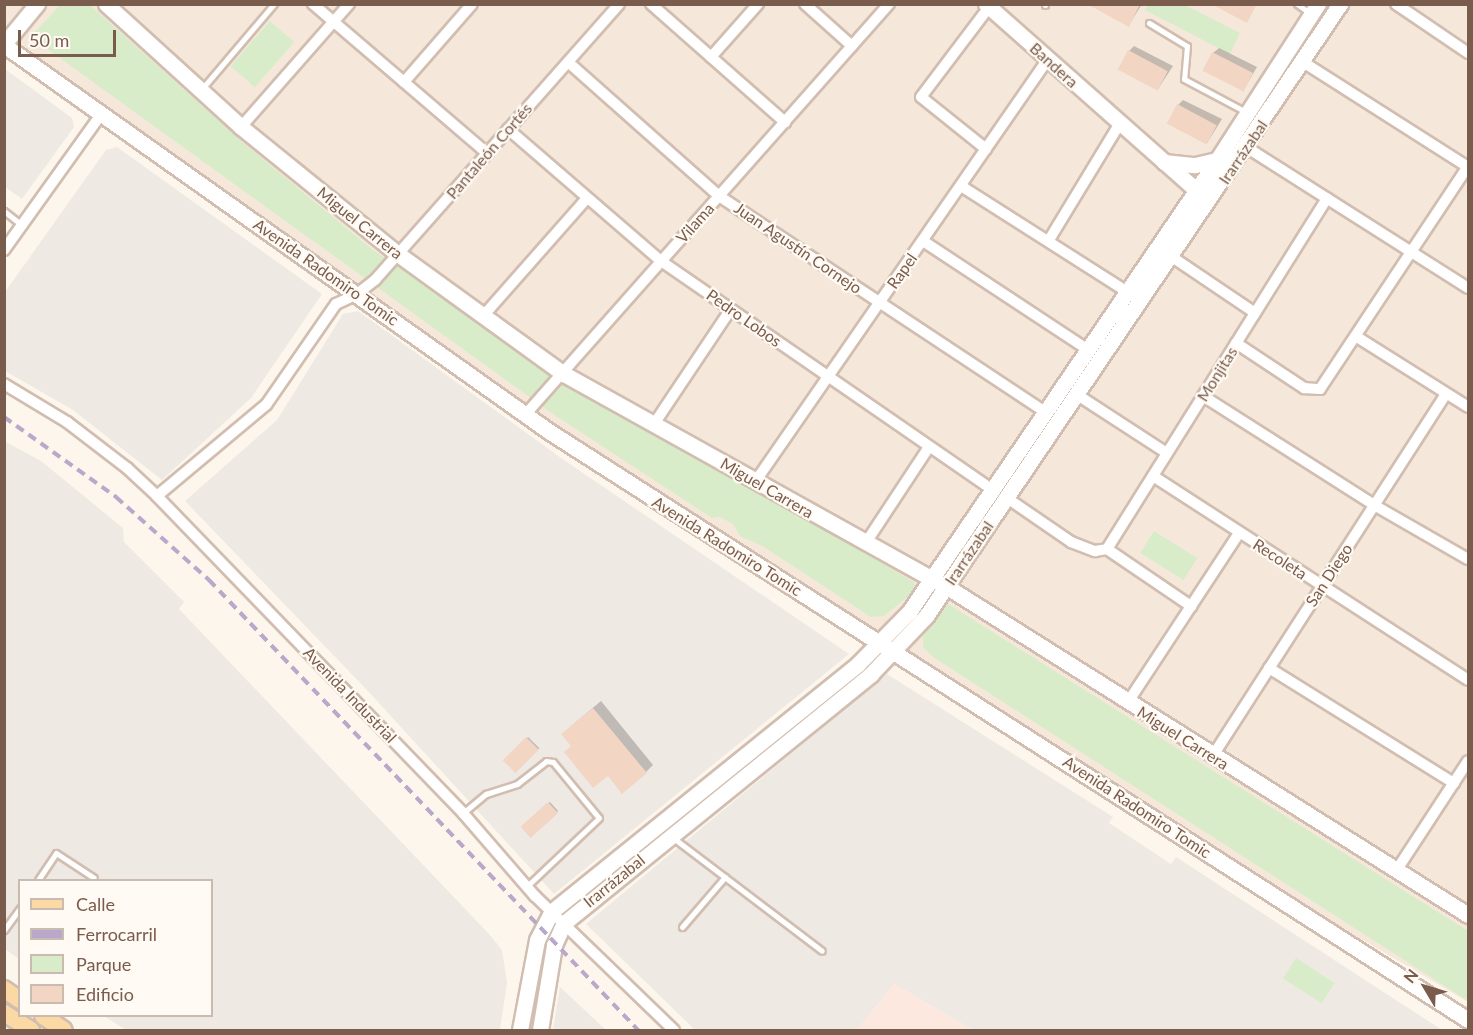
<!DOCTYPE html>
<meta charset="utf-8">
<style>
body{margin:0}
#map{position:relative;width:1473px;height:1035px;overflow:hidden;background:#fdf6ec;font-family:Lato,sans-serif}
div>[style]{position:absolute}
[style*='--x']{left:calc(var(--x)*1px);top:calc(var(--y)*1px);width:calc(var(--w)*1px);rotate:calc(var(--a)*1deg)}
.residential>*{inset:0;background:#f5e8da}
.commercial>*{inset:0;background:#fde8e0}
.industrial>*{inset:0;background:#efe9e4}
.green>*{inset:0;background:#d8ecc9;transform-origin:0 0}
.shadow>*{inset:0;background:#0003;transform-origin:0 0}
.building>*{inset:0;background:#f3d5c3;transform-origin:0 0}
.roads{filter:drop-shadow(2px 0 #d1beb0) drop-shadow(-2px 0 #d1beb0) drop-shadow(0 2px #d1beb0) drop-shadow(0 -2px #d1beb0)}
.lane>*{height:5px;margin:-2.5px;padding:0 2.5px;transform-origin:2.5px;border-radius:2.5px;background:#fff}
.street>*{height:10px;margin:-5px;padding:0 5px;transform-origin:5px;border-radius:5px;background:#fff}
.secondary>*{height:15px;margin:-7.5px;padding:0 7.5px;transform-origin:7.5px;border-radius:7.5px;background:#fff}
.primary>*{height:16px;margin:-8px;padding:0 8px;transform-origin:8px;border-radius:8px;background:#fbd9a5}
.rail>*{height:4px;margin-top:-2px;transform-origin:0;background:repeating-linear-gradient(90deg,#b9a8c9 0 9px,transparent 0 15px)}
span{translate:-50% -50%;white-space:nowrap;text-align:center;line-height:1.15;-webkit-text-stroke:4.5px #fffaf3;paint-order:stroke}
.street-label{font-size:16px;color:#7a5c4d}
.frame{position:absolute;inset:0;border:6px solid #7a5c4d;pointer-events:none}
.legend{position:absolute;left:18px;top:879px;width:195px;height:138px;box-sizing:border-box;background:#fffaf3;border:2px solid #cabbb1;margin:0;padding:8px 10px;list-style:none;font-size:18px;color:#7a5c4d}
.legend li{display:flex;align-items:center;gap:12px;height:30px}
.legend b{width:30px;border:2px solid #cabbb1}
.north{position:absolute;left:1395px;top:957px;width:60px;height:60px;-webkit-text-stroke:4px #fffaf3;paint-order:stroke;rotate:308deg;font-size:16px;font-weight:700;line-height:24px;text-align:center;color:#7a5c4d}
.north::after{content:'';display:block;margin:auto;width:21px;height:27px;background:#7a5c4d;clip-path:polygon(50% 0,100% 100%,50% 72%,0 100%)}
.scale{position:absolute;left:18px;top:30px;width:98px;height:27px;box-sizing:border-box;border:3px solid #7a5c4d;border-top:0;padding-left:8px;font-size:18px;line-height:21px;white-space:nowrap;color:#7a5c4d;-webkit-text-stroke:4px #fffaf3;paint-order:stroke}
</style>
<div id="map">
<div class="residential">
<div style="clip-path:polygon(5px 4px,1468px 5px,1468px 1002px,903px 668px,527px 422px,5px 49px)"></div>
</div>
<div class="commercial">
<div style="clip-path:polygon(894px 984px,973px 1030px,857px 1030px)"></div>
</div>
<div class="industrial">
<div style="clip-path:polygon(5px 69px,72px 118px,74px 127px,22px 199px,5px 187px)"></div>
<div style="clip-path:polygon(117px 147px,322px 294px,251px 398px,162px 480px,73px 410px,5px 371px,5px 292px,106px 150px)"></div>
<div style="clip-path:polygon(358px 311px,561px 458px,849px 654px,554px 894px,367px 690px,185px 501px,277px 420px,343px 314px)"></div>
<div style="clip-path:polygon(4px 441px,41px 461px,123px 528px,124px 542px,184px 602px,179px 609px,490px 935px,502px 950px,507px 983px,500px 1030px,126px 1030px,104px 1016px,212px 1016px,212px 880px,20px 880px,19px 959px,5px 949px)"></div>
<div style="clip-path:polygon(887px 674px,1113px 817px,1109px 823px,1171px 864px,1176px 857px,1442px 1030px,973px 1030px,894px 984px,857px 1030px,695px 1030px,586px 924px)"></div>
<div style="clip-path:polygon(560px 987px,606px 1030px,553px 1030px)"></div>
</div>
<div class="green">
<div style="clip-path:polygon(60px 5px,90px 5px,241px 141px,373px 250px,562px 377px,753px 485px,915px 583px,914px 592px,884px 616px,871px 617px,764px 547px,740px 536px,733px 524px,720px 517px,712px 518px,553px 414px,39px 43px,35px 32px)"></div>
<div style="clip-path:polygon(1148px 5px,1185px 5px,1240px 33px,1230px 54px,1145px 10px)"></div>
<div style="left:270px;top:21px;width:32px;height:60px;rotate:41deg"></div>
<div style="left:1154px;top:531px;width:51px;height:26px;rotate:32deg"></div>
<div style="clip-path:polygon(948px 604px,1468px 931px,1468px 1001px,933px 657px,923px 647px,923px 636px)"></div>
<div style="left:1296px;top:958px;width:46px;height:24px;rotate:33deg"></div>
</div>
<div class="shadow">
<div style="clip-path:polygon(1142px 4px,1129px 25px,1090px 5px)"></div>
<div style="clip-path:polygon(1134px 46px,1173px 66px,1158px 89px,1129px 51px)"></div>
<div style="clip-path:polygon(1219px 48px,1257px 67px,1243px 91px,1213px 53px)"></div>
<div style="clip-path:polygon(1183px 100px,1222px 119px,1207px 143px,1178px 105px)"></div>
<div style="clip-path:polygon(601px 701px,653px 765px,646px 772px,608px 774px,573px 746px,570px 727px)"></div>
<div style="left:528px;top:737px;width:16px;height:33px;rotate:45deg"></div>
<div style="left:550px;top:802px;width:12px;height:36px;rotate:48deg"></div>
</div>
<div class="building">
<div style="clip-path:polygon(1087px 4px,1140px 4px,1129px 27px)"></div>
<div style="clip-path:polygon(1211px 4px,1257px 4px,1247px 23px)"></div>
<div style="left:1128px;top:50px;width:45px;height:22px;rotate:28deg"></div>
<div style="left:1212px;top:52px;width:46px;height:21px;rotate:27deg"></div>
<div style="left:1177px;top:104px;width:45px;height:22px;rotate:28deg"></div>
<div style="clip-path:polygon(593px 708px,647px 773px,622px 794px,608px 776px,593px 788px,564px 752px,571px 746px,561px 734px)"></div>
<div style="left:526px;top:737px;width:18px;height:33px;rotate:45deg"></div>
<div style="left:548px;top:802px;width:15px;height:37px;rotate:48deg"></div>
</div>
<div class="roads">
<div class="lane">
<div style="--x:1297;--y:4;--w:16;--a:35"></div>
<div style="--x:1045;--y:5;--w:1;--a:-90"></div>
<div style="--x:1149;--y:23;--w:44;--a:31.2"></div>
<div style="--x:1187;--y:46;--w:33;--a:95"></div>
<div style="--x:1184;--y:79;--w:70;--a:28"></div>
<div style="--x:201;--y:90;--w:113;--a:-49.7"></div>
<div style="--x:4;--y:211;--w:23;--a:38"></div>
<div style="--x:463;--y:813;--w:30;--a:-40"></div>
<div style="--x:486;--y:794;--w:33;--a:-18"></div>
<div style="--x:517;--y:784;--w:37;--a:-38"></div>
<div style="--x:546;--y:761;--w:7;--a:8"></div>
<div style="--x:553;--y:762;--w:72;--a:50.6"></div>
<div style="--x:599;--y:818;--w:100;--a:136.6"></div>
<div style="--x:672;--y:837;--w:188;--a:37.2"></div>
<div style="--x:38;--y:880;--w:32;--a:-56"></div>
<div style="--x:56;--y:853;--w:45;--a:33.3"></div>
<div style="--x:682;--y:927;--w:66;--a:-49.3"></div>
<div style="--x:4;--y:930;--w:27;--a:-54"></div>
</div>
<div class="street">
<div style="--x:313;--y:4;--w:229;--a:40.6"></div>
<div style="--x:651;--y:4;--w:179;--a:41.4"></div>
<div style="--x:805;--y:4;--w:63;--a:41.8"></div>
<div style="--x:1396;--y:4;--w:87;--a:34.2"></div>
<div style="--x:711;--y:57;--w:71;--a:-48.4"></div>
<div style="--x:568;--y:62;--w:202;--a:41.6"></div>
<div style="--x:719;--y:196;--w:391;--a:33.5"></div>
<div style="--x:1303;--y:62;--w:196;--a:32.5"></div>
<div style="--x:404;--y:82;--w:103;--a:-48.9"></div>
<div style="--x:241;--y:127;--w:164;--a:-48.7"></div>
<div style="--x:508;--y:129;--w:202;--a:40.8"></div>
<div style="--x:661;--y:261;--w:402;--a:34.6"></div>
<div style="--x:1246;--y:147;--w:263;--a:32.4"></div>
<div style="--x:986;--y:149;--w:83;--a:-141.3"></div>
<div style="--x:921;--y:97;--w:113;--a:-52.9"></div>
<div style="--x:961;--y:186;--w:196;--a:32.5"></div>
<div style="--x:1049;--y:240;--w:137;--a:-58.7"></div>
<div style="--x:923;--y:241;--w:196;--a:33.4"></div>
<div style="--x:4;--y:250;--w:168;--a:-54.4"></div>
<div style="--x:1172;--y:257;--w:100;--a:34"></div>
<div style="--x:484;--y:315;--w:156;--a:-48.6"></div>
<div style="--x:1357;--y:337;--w:131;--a:32.2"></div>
<div style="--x:1236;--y:343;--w:82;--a:33.5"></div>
<div style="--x:1304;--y:388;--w:16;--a:4"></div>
<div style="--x:1320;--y:389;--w:268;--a:-56.4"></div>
<div style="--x:4;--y:384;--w:74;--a:31.1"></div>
<div style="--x:67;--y:422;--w:76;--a:37.5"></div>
<div style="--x:127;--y:468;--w:41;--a:43"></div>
<div style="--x:157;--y:496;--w:441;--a:46"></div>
<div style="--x:463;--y:813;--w:110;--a:49.1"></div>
<div style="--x:535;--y:896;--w:193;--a:44"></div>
<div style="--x:1076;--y:394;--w:108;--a:33"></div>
<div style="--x:1203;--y:396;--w:203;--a:32.5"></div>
<div style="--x:1374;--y:505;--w:108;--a:29.9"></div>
<div style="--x:525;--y:415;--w:549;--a:-48.47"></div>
<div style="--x:654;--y:424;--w:138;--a:-56.2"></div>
<div style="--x:1153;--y:476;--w:375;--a:32.9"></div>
<div style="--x:755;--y:482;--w:515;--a:-55.29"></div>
<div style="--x:157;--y:496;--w:142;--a:-39.9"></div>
<div style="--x:266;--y:405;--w:123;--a:-55.3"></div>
<div style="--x:336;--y:304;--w:23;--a:-25"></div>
<div style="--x:357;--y:294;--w:23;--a:-38"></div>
<div style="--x:375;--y:280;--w:368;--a:-48.5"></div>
<div style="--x:1007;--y:498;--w:78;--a:34.5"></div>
<div style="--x:1071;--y:542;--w:26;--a:21"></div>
<div style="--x:1095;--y:551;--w:12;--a:-9"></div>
<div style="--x:1107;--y:549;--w:102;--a:34.2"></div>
<div style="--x:865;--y:544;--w:116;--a:-56.6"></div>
<div style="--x:1107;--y:549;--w:414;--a:-57.9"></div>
<div style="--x:1269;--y:668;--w:218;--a:31.9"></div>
<div style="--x:1128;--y:702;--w:202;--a:-56.7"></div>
<div style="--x:1212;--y:757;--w:432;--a:-57.2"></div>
<div style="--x:1396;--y:871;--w:131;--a:-56.8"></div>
</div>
<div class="secondary">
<div style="--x:106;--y:4;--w:183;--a:42.3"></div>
<div style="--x:241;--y:127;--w:202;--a:39"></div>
<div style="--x:398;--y:254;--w:205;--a:35.9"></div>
<div style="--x:564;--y:374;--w:444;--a:29.1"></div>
<div style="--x:952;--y:590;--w:610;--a:32.2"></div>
<div style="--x:986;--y:4;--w:288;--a:41.5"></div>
<div style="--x:4;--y:44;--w:52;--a:-50.5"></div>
<div style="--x:4;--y:45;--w:669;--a:35.33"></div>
<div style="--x:550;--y:432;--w:1090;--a:32.64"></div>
<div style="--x:1164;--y:162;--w:31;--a:6"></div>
<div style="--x:1195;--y:165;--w:23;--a:-13"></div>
<div style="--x:520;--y:1030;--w:92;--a:-79.3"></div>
<div style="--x:537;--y:940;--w:31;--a:-63"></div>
<div style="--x:551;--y:912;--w:395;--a:-38.9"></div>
<div style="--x:858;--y:664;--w:73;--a:-45.6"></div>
<div style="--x:909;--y:612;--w:547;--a:-55.73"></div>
<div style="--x:1217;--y:160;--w:186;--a:-57.1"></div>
<div style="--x:540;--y:1030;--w:86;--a:-80.6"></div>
<div style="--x:554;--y:945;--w:24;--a:-66"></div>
<div style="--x:564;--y:923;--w:395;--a:-39"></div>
<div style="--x:871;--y:674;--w:80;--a:-46.5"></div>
<div style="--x:926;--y:616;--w:739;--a:-55.92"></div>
</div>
<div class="primary">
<div style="--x:4;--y:989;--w:19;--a:35"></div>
<div style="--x:4;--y:1013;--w:32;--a:32"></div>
<div style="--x:43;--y:1016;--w:25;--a:34"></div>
</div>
</div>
<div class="rail">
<div style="--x:4;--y:417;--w:138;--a:35.5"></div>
<div style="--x:116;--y:497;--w:125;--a:41.7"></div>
<div style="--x:209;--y:580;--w:622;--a:46.37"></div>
</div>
<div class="street-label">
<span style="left:1054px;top:65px;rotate:42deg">Bandera</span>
<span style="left:489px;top:151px;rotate:-49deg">Pantaleón Cortés</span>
<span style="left:1243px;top:152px;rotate:-56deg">Irarrázabal</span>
<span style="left:360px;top:223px;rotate:39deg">Miguel Carrera</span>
<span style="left:695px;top:223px;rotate:-48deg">Vilama</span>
<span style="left:798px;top:248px;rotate:34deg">Juan Agustín Cornejo</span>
<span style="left:902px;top:271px;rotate:-55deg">Rapel</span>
<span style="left:326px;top:272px;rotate:35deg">Avenida Radomiro Tomic</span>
<span style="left:744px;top:318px;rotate:35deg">Pedro Lobos</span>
<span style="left:1217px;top:374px;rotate:-58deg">Monjitas</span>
<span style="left:767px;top:488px;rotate:30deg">Miguel Carrera</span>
<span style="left:727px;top:546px;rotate:32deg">Avenida Radomiro Tomic</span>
<span style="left:969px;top:553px;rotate:-56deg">Irarrázabal</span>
<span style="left:1280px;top:559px;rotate:33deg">Recoleta</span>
<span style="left:1329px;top:575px;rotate:-57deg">San Diego</span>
<span style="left:350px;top:695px;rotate:46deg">Avenida Industrial</span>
<span style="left:1183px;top:738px;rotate:32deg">Miguel Carrera</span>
<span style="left:1137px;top:807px;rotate:33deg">Avenida Radomiro Tomic</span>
<span style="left:614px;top:881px;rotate:-39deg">Irarrázabal</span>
</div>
<div class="frame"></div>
<ul class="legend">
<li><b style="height:8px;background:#fbd9a5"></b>Calle</li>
<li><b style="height:8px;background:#b9a8c9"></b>Ferrocarril</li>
<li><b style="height:16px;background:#d8ecc9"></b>Parque</li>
<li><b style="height:16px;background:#f3d5c3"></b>Edificio</li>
</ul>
<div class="north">N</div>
<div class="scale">50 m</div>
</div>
